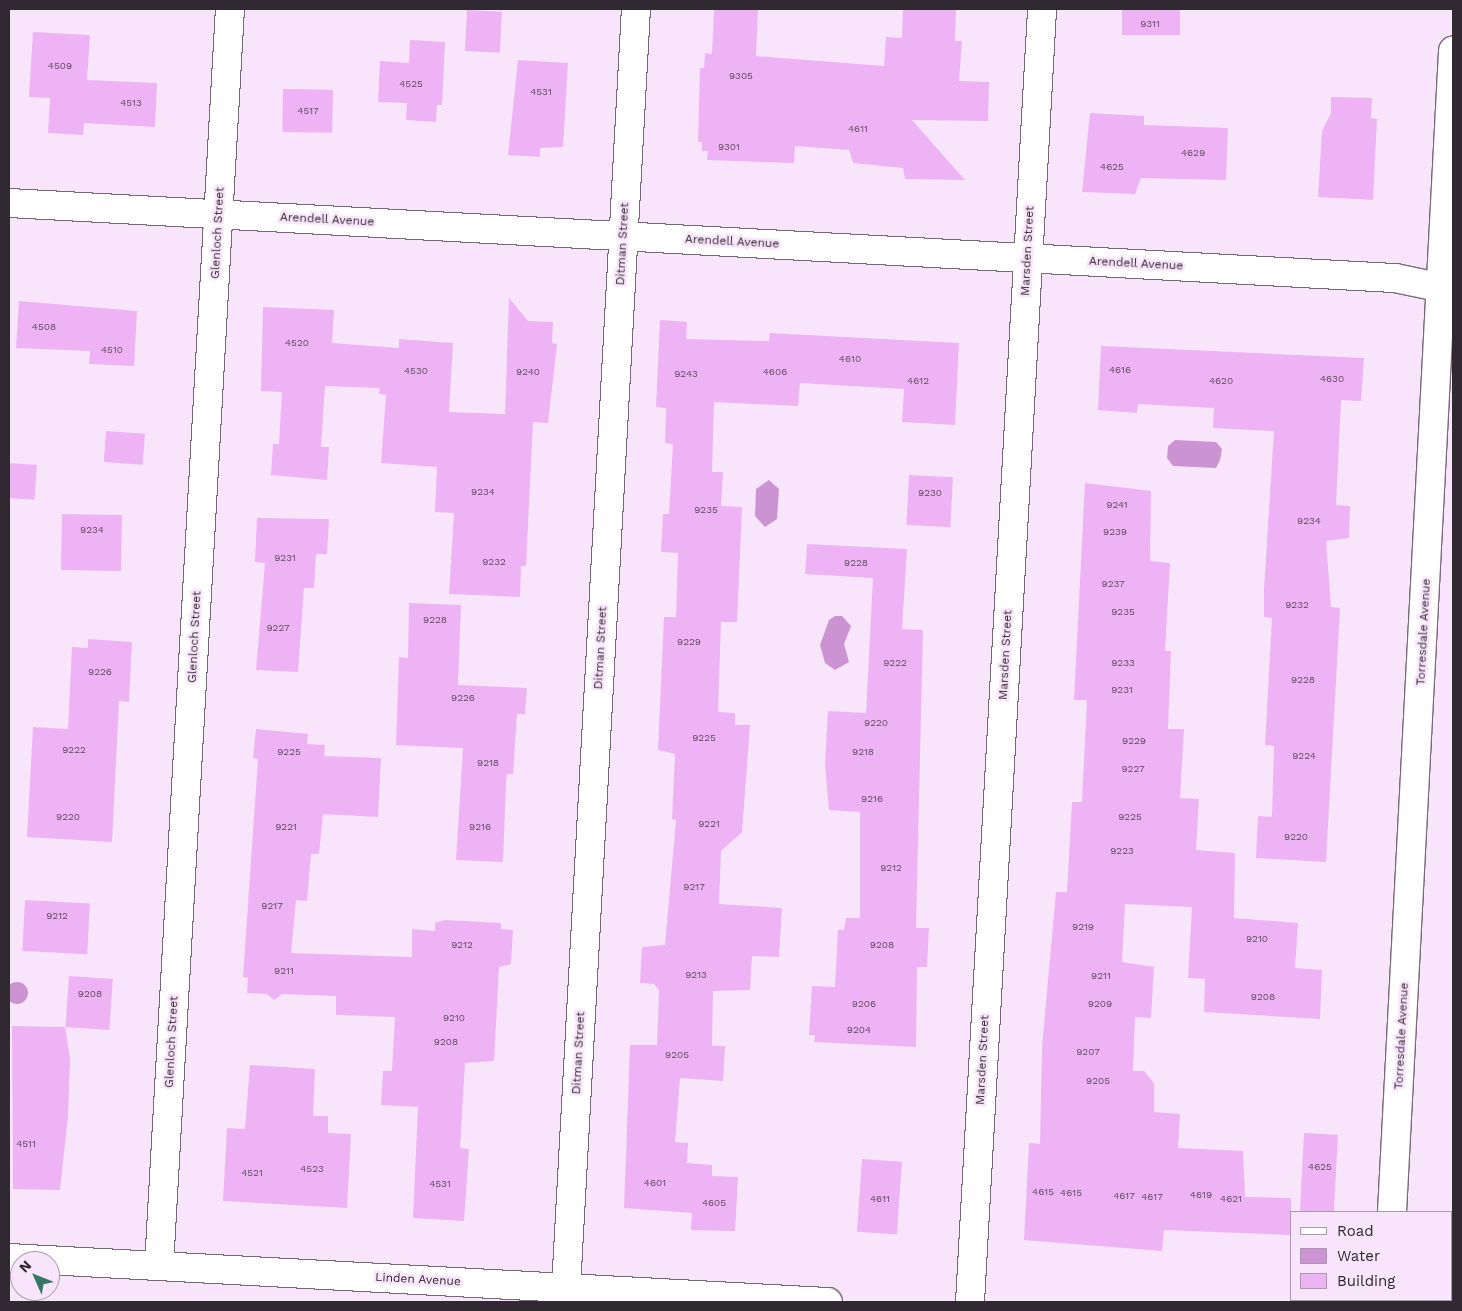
<!DOCTYPE html>
<style>
body{margin:0}
#map{position:relative;width:1462px;height:1311px;overflow:hidden;background:#f9e5fb;font-family:"Work Sans",sans-serif}
div>[style]{position:absolute}
[style*='--x']{left:calc(var(--x)*1px);top:calc(var(--y)*1px);width:calc(var(--w)*1px);rotate:calc(var(--a)*1deg)}
.water>*{inset:0;background:#cc93d3}
.round{border-radius:50%}
.building>*{inset:0;background:#eeb3f4;transform-origin:0 0}
.roads{filter:drop-shadow(1px 0 #79687a) drop-shadow(-1px 0 #79687a) drop-shadow(0 1px #79687a) drop-shadow(0 -1px #79687a)}
.street>*{height:28px;margin:-14px;padding:0 14px;transform-origin:14px;border-radius:14px;background:#fff}
.secondary>*{height:28px;margin:-14px;padding:0 14px;transform-origin:14px;border-radius:14px;background:#fff}
span{translate:-50% -50%;white-space:nowrap;text-align:center;line-height:1.15;-webkit-text-stroke:5px #f9e5fb;paint-order:stroke}
.number-label{font-size:10px;color:#604c62}
.number-label span{-webkit-text-stroke-width:0}
.street-label{font-size:12px;color:#302931}
.frame{position:absolute;inset:0;border:10px solid #302931;pointer-events:none}
.legend{position:absolute;left:1290px;top:1211px;width:162px;height:90px;box-sizing:border-box;background:#f9e5fb;border:1px solid #a99aaa;margin:0;padding:6px 9px;list-style:none;font-size:15px;color:#302931}
.legend li{display:flex;align-items:center;gap:10px;height:25px}
.legend b{width:25px;border:1px solid #a99aaa}
.north{position:absolute;left:10px;top:1251px;width:50px;height:50px;box-sizing:border-box;background:#f9e5fb;border:1px solid #a99aaa;border-radius:50%;rotate:314deg;font-size:14px;font-weight:700;line-height:20px;text-align:center;color:#302931}
.north::after{content:'';display:block;margin:auto;width:18px;height:22px;background:#377765;clip-path:polygon(50% 0,100% 100%,50% 72%,0 100%)}
</style>
<div id="map">
<div class="water">
<div style="clip-path:polygon(1175px 440px,1216px 442px,1222px 449px,1220px 460px,1216px 468px,1173px 466px,1167px 458px,1168px 446px)"></div>
<div style="clip-path:polygon(769px 480px,779px 489px,777px 519px,765px 527px,755px 516px,756px 489px)"></div>
<div style="clip-path:polygon(835px 616px,842px 616px,851px 626px,844px 644px,849px 662px,835px 670px,825px 663px,820px 645px,829px 620px)"></div>
<div class="round" style="left:6px;top:982px;width:22px;height:22px"></div>
</div>
<div class="building">
<div style="clip-path:polygon(714px 9px,758px 9px,756px 56px,884px 66px,886px 37px,902px 38px,903px 9px,956px 9px,955px 41px,962px 41px,959px 81px,989px 82px,988px 121px,912px 120px,965px 180px,905px 179px,903px 168px,853px 163px,849px 150px,795px 146px,794px 163px,707px 160px,708px 151px,702px 151px,702px 142px,698px 142px,700px 68px,704px 68px,705px 53px,712px 54px)"></div>
<div style="left:1122px;top:9px;width:58px;height:26px"></div>
<div style="left:467px;top:10px;width:35px;height:41px;rotate:3deg"></div>
<div style="clip-path:polygon(33px 32px,90px 35px,87px 80px,157px 83px,155px 127px,84px 123px,83px 135px,48px 133px,50px 98px,29px 97px)"></div>
<div style="clip-path:polygon(410px 40px,445px 42px,442px 105px,437px 105px,436px 122px,406px 120px,407px 103px,378px 102px,380px 61px,409px 63px)"></div>
<div style="clip-path:polygon(518px 60px,568px 63px,563px 147px,540px 148px,540px 157px,508px 155px)"></div>
<div style="left:283px;top:89px;width:50px;height:43px;rotate:1deg"></div>
<div style="clip-path:polygon(1331px 97px,1372px 98px,1371px 118px,1377px 119px,1373px 200px,1318px 197px,1322px 131px,1331px 113px)"></div>
<div style="clip-path:polygon(1090px 113px,1144px 116px,1144px 125px,1228px 128px,1226px 180px,1141px 178px,1135px 194px,1082px 192px)"></div>
<div style="clip-path:polygon(509px 298px,528px 321px,553px 322px,552px 343px,557px 344px,548px 423px,533px 422px,526px 566px,521px 566px,520px 597px,449px 594px,454px 513px,435px 512px,437px 467px,381px 463px,386px 395px,379px 394px,380px 388px,325px 386px,321px 447px,329px 447px,327px 480px,271px 475px,273px 444px,279px 444px,282px 392px,261px 391px,263px 307px,334px 310px,332px 343px,399px 348px,399px 339px,453px 343px,449px 412px,505px 414px)"></div>
<div style="clip-path:polygon(19px 301px,137px 311px,134px 366px,89px 364px,90px 351px,16px 348px)"></div>
<div style="clip-path:polygon(660px 320px,687px 322px,686px 339px,769px 341px,770px 333px,959px 343px,955px 425px,902px 422px,904px 389px,800px 383px,798px 406px,714px 402px,712px 472px,723px 472px,721px 506px,742px 507px,737px 622px,721px 622px,718px 712px,735px 713px,735px 725px,750px 725px,742px 832px,721px 851px,719px 904px,782px 908px,779px 957px,752px 956px,750px 990px,713px 991px,712px 1046px,725px 1046px,723px 1081px,680px 1078px,675px 1142px,688px 1143px,687px 1163px,712px 1165px,712px 1176px,738px 1177px,735px 1231px,691px 1230px,692px 1213px,624px 1208px,630px 1045px,657px 1045px,659px 990px,654px 984px,640px 983px,642px 947px,665px 945px,676px 820px,672px 819px,675px 754px,658px 750px,664px 617px,676px 617px,678px 553px,661px 552px,663px 514px,669px 514px,673px 444px,665px 443px,666px 408px,656px 407px)"></div>
<div style="clip-path:polygon(1101px 346px,1364px 358px,1361px 401px,1341px 400px,1336px 505px,1350px 506px,1349px 538px,1326px 541px,1331px 607px,1340px 608px,1326px 862px,1256px 858px,1258px 816px,1272px 817px,1274px 746px,1265px 745px,1272px 618px,1264px 617px,1264px 589px,1274px 431px,1213px 428px,1214px 408px,1138px 404px,1137px 413px,1098px 410px)"></div>
<div style="left:106px;top:431px;width:39px;height:31px;rotate:4deg"></div>
<div style="left:9px;top:463px;width:28px;height:35px;rotate:4deg"></div>
<div style="left:909px;top:475px;width:44px;height:50px;rotate:3deg"></div>
<div style="clip-path:polygon(1085px 483px,1151px 491px,1150px 561px,1170px 563px,1165px 651px,1171px 651px,1168px 729px,1184px 729px,1180px 798px,1199px 799px,1196px 850px,1235px 853px,1234px 918px,1298px 923px,1295px 968px,1322px 970px,1320px 1019px,1204px 1012px,1205px 979px,1188px 978px,1192px 907px,1125px 904px,1122px 962px,1154px 967px,1151px 1018px,1135px 1017px,1133px 1071px,1144px 1071px,1154px 1083px,1154px 1112px,1180px 1114px,1178px 1148px,1243px 1151px,1245px 1197px,1291px 1198px,1291px 1235px,1164px 1230px,1162px 1251px,1024px 1240px,1029px 1143px,1040px 1144px,1042px 1047px,1056px 892px,1067px 892px,1072px 802px,1082px 802px,1087px 700px,1074px 700px)"></div>
<div style="left:62px;top:514px;width:60px;height:56px;rotate:1deg"></div>
<div style="clip-path:polygon(257px 518px,329px 519px,327px 554px,316px 554px,314px 588px,304px 588px,298px 672px,256px 670px,265px 563px,255px 562px)"></div>
<div style="clip-path:polygon(807px 544px,907px 549px,902px 629px,923px 630px,916px 928px,929px 928px,927px 967px,917px 967px,916px 1047px,814px 1042px,815px 1035px,809px 1035px,812px 986px,835px 987px,838px 930px,844px 930px,846px 918px,860px 918px,860px 812px,829px 810px,825px 765px,828px 711px,866px 713px,873px 578px,805px 574px)"></div>
<div style="clip-path:polygon(409px 603px,461px 605px,458px 685px,527px 688px,525px 714px,517px 714px,513px 774px,507px 774px,506px 782px,503px 862px,456px 860px,463px 748px,396px 745px,399px 657px,408px 658px)"></div>
<div style="clip-path:polygon(88px 639px,132px 642px,129px 702px,119px 701px,112px 842px,27px 837px,33px 727px,68px 729px,72px 647px,88px 648px)"></div>
<div style="clip-path:polygon(256px 729px,308px 734px,307px 744px,325px 745px,324px 756px,381px 758px,378px 817px,323px 814px,319px 854px,311px 854px,307px 901px,296px 900px,291px 953px,412px 957px,412px 929px,435px 931px,435px 923px,445px 920px,501px 923px,501px 929px,513px 930px,511px 964px,499px 967px,494px 1061px,465px 1063px,460px 1148px,469px 1149px,464px 1221px,413px 1218px,418px 1107px,381px 1105px,383px 1071px,392px 1071px,395px 1017px,336px 1015px,336px 996px,282px 994px,274px 1000px,267px 994px,247px 993px,248px 978px,243px 977px,258px 759px,253px 758px)"></div>
<div style="left:25px;top:900px;width:65px;height:51px;rotate:3deg"></div>
<div style="left:69px;top:976px;width:44px;height:51px;rotate:4deg"></div>
<div style="clip-path:polygon(12px 1026px,65px 1027px,70px 1058px,68px 1116px,60px 1190px,13px 1189px)"></div>
<div style="clip-path:polygon(250px 1065px,315px 1069px,313px 1116px,328px 1116px,328px 1133px,351px 1134px,347px 1208px,223px 1201px,227px 1128px,245px 1129px)"></div>
<div style="left:1304px;top:1133px;width:34px;height:79px;rotate:3deg"></div>
<div style="left:862px;top:1159px;width:40px;height:73px;rotate:4deg"></div>
</div>
<div class="roads">
<div class="street">
<div style="--x:9;--y:203;--w:1388;--a:3.1"></div>
<div style="--x:1395;--y:278;--w:59;--a:11.7"></div>
<div style="--x:1392;--y:1212;--w:1163;--a:-86.99"></div>
<div style="--x:159;--y:1266;--w:1259;--a:-86.77"></div>
<div style="--x:566;--y:1288;--w:1281;--a:-86.87"></div>
<div style="--x:1388;--y:1300;--w:2;--a:90"></div>
<div style="--x:970;--y:1302;--w:1295;--a:-86.81"></div>
</div>
<div class="secondary">
<div style="--x:9;--y:1258;--w:820;--a:3.08"></div>
</div>
</div>
<div class="number-label">
<span style="left:1150px;top:24px">9311</span>
<span style="left:60px;top:66px">4509</span>
<span style="left:741px;top:76px">9305</span>
<span style="left:411px;top:84px">4525</span>
<span style="left:541px;top:92px">4531</span>
<span style="left:131px;top:103px">4513</span>
<span style="left:308px;top:111px">4517</span>
<span style="left:858px;top:129px">4611</span>
<span style="left:729px;top:147px">9301</span>
<span style="left:1193px;top:153px">4629</span>
<span style="left:1112px;top:167px">4625</span>
<span style="left:44px;top:327px">4508</span>
<span style="left:297px;top:343px">4520</span>
<span style="left:112px;top:350px">4510</span>
<span style="left:850px;top:359px">4610</span>
<span style="left:1120px;top:370px">4616</span>
<span style="left:416px;top:371px">4530</span>
<span style="left:528px;top:372px">9240</span>
<span style="left:775px;top:372px">4606</span>
<span style="left:686px;top:374px">9243</span>
<span style="left:1332px;top:379px">4630</span>
<span style="left:918px;top:381px">4612</span>
<span style="left:1221px;top:381px">4620</span>
<span style="left:483px;top:492px">9234</span>
<span style="left:930px;top:493px">9230</span>
<span style="left:1117px;top:505px">9241</span>
<span style="left:706px;top:510px">9235</span>
<span style="left:1309px;top:521px">9234</span>
<span style="left:92px;top:530px">9234</span>
<span style="left:1115px;top:532px">9239</span>
<span style="left:285px;top:558px">9231</span>
<span style="left:494px;top:562px">9232</span>
<span style="left:856px;top:563px">9228</span>
<span style="left:1113px;top:584px">9237</span>
<span style="left:1297px;top:605px">9232</span>
<span style="left:1123px;top:612px">9235</span>
<span style="left:435px;top:620px">9228</span>
<span style="left:278px;top:628px">9227</span>
<span style="left:689px;top:642px">9229</span>
<span style="left:895px;top:663px">9222</span>
<span style="left:1123px;top:663px">9233</span>
<span style="left:100px;top:672px">9226</span>
<span style="left:1303px;top:680px">9228</span>
<span style="left:1122px;top:690px">9231</span>
<span style="left:463px;top:698px">9226</span>
<span style="left:876px;top:723px">9220</span>
<span style="left:704px;top:738px">9225</span>
<span style="left:1134px;top:741px">9229</span>
<span style="left:74px;top:750px">9222</span>
<span style="left:289px;top:752px">9225</span>
<span style="left:863px;top:752px">9218</span>
<span style="left:1304px;top:756px">9224</span>
<span style="left:488px;top:763px">9218</span>
<span style="left:1133px;top:769px">9227</span>
<span style="left:872px;top:799px">9216</span>
<span style="left:68px;top:817px">9220</span>
<span style="left:1130px;top:817px">9225</span>
<span style="left:709px;top:824px">9221</span>
<span style="left:286px;top:827px">9221</span>
<span style="left:480px;top:827px">9216</span>
<span style="left:1296px;top:837px">9220</span>
<span style="left:1122px;top:851px">9223</span>
<span style="left:891px;top:868px">9212</span>
<span style="left:694px;top:887px">9217</span>
<span style="left:272px;top:906px">9217</span>
<span style="left:57px;top:916px">9212</span>
<span style="left:1083px;top:927px">9219</span>
<span style="left:1257px;top:939px">9210</span>
<span style="left:462px;top:945px">9212</span>
<span style="left:882px;top:945px">9208</span>
<span style="left:284px;top:971px">9211</span>
<span style="left:696px;top:975px">9213</span>
<span style="left:1101px;top:976px">9211</span>
<span style="left:90px;top:994px">9208</span>
<span style="left:1263px;top:997px">9208</span>
<span style="left:864px;top:1004px">9206</span>
<span style="left:1100px;top:1004px">9209</span>
<span style="left:454px;top:1018px">9210</span>
<span style="left:859px;top:1030px">9204</span>
<span style="left:446px;top:1042px">9208</span>
<span style="left:1088px;top:1052px">9207</span>
<span style="left:677px;top:1055px">9205</span>
<span style="left:1098px;top:1081px">9205</span>
<span style="left:26px;top:1144px">4511</span>
<span style="left:1320px;top:1167px">4625</span>
<span style="left:312px;top:1169px">4523</span>
<span style="left:252px;top:1173px">4521</span>
<span style="left:655px;top:1183px">4601</span>
<span style="left:440px;top:1184px">4531</span>
<span style="left:1043px;top:1192px">4615</span>
<span style="left:1071px;top:1193px">4615</span>
<span style="left:1201px;top:1195px">4619</span>
<span style="left:1124px;top:1196px">4617</span>
<span style="left:1152px;top:1197px">4617</span>
<span style="left:880px;top:1199px">4611</span>
<span style="left:1231px;top:1199px">4621</span>
<span style="left:714px;top:1203px">4605</span>
</div>
<div class="street-label">
<span style="left:327px;top:220px;rotate:3deg">Arendell Avenue</span>
<span style="left:218px;top:233px;rotate:-87deg">Glenloch Street</span>
<span style="left:732px;top:242px;rotate:3deg">Arendell Avenue</span>
<span style="left:623px;top:244px;rotate:-87deg">Ditman Street</span>
<span style="left:1028px;top:251px;rotate:-87deg">Marsden Street</span>
<span style="left:1136px;top:264px;rotate:3deg">Arendell Avenue</span>
<span style="left:1424px;top:632px;rotate:-87deg">Torresdale Avenue</span>
<span style="left:195px;top:637px;rotate:-87deg">Glenloch Street</span>
<span style="left:601px;top:648px;rotate:-87deg">Ditman Street</span>
<span style="left:1006px;top:655px;rotate:-87deg">Marsden Street</span>
<span style="left:1402px;top:1036px;rotate:-87deg">Torresdale Avenue</span>
<span style="left:172px;top:1042px;rotate:-87deg">Glenloch Street</span>
<span style="left:579px;top:1053px;rotate:-87deg">Ditman Street</span>
<span style="left:983px;top:1060px;rotate:-87deg">Marsden Street</span>
<span style="left:418px;top:1280px;rotate:3deg">Linden Avenue</span>
</div>
<div class="frame"></div>
<ul class="legend">
<li><b style="height:6px;background:#fff"></b>Road</li>
<li><b style="height:14px;background:#cc93d3"></b>Water</li>
<li><b style="height:14px;background:#eeb3f4"></b>Building</li>
</ul>
<div class="north">N</div>
</div>
